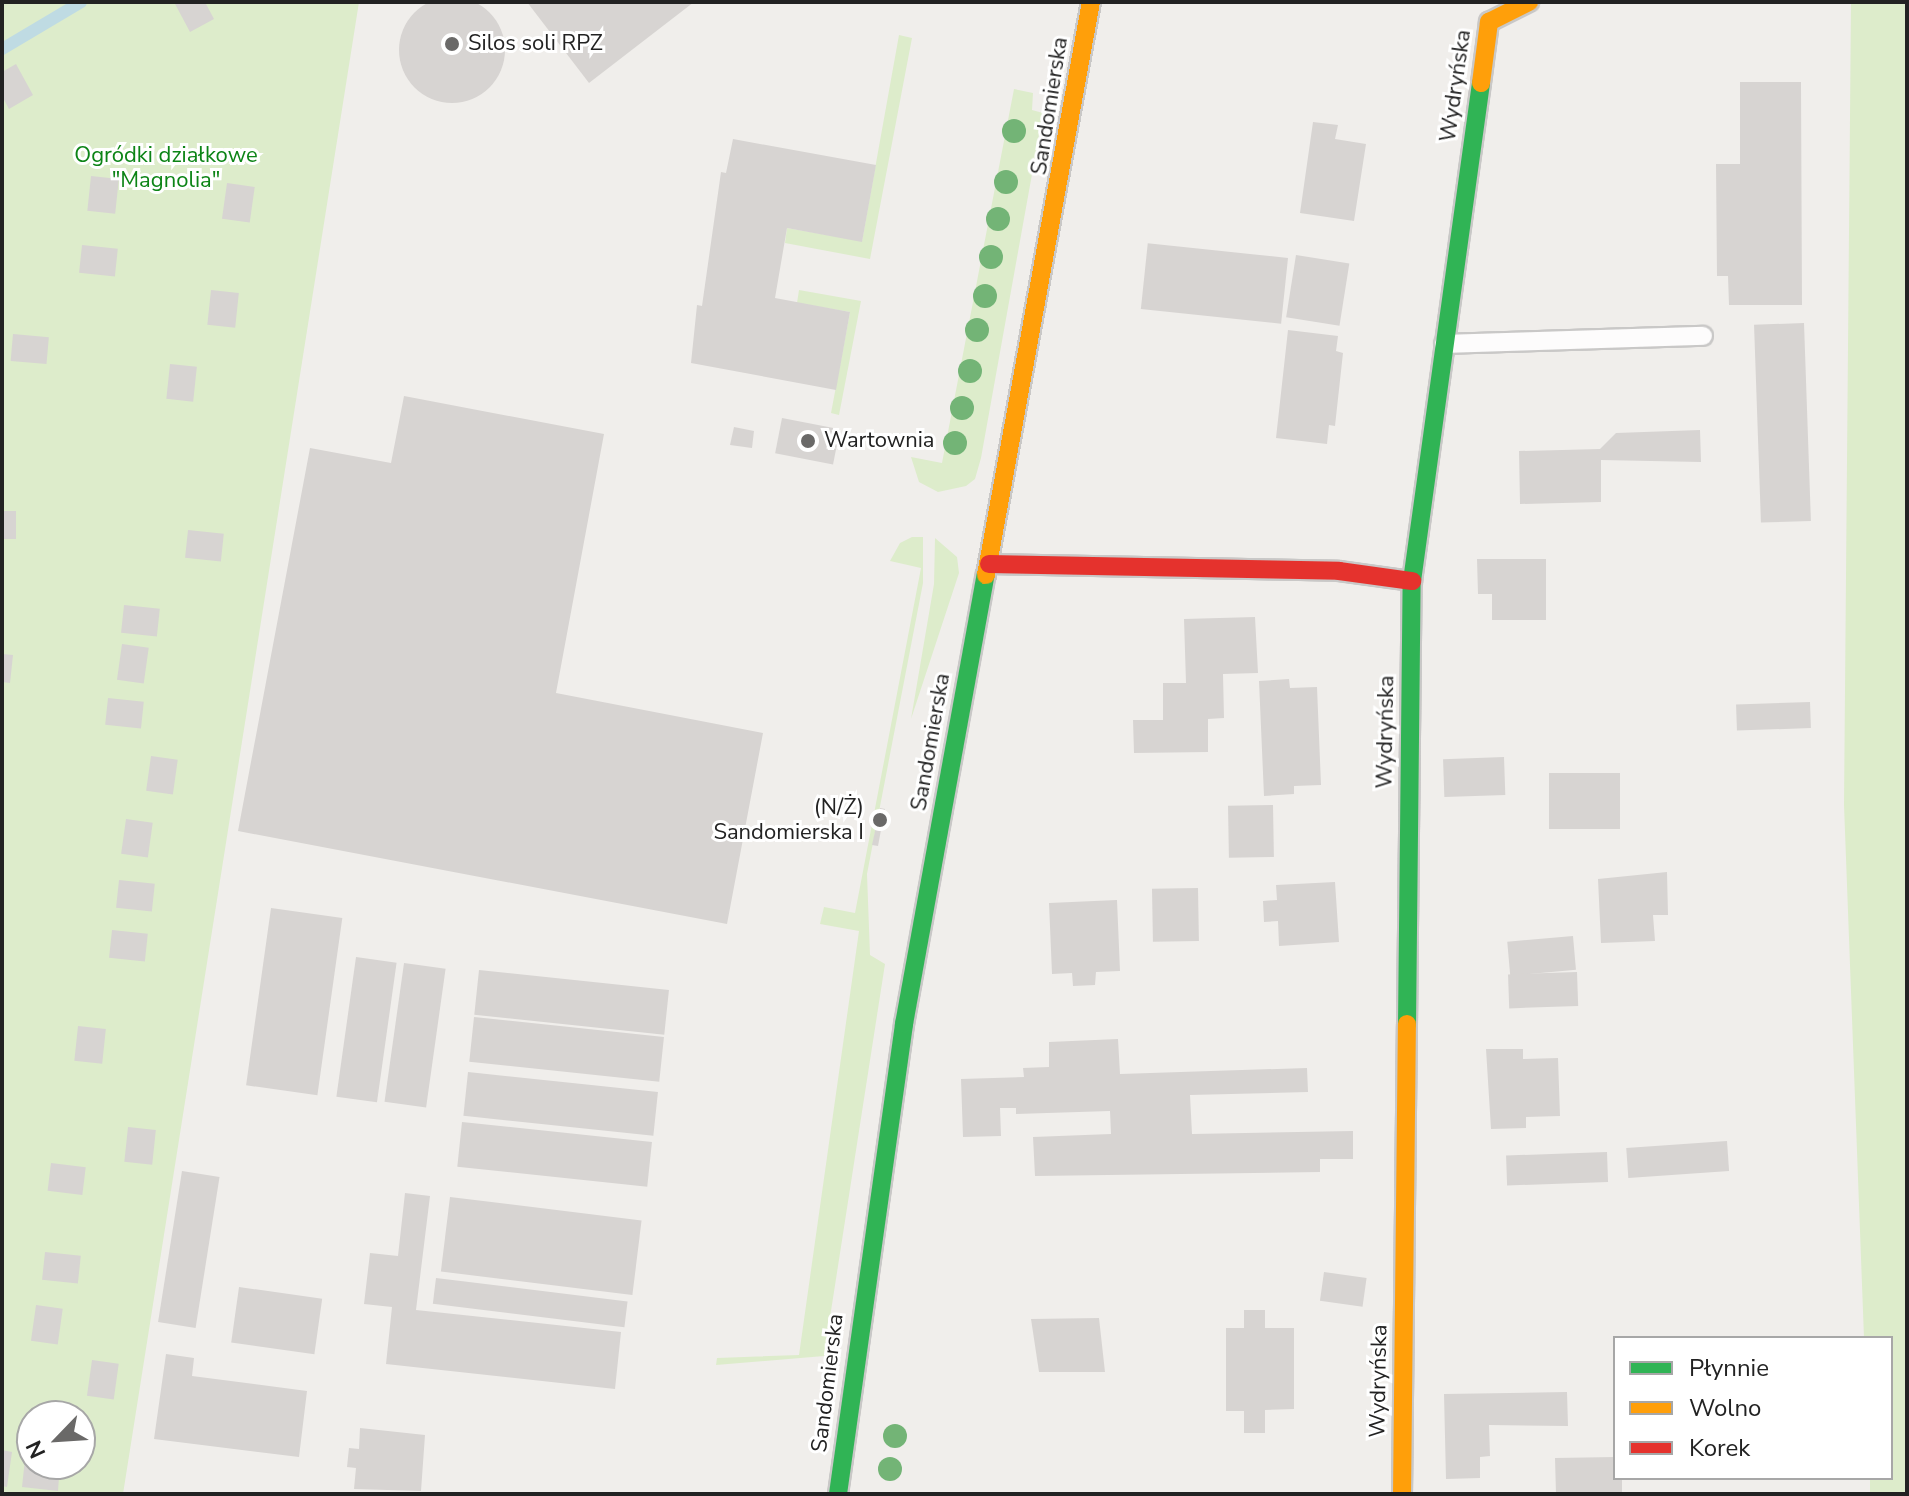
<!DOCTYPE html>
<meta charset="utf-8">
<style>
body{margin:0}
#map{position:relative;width:1909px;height:1496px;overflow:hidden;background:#f0eeeb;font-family:"Nunito Sans",sans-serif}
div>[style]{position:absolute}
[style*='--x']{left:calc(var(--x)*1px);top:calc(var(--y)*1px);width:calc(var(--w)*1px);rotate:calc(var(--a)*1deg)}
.grass>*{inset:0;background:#ddeccb}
.stream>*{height:12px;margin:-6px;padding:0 6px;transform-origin:6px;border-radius:6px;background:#bfdbe3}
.building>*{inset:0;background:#d7d4d2;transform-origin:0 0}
.round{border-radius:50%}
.roads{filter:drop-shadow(2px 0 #c9c8c7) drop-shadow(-2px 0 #c9c8c7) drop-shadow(0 2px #c9c8c7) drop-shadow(0 -2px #c9c8c7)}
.lane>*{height:18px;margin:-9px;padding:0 9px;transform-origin:9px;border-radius:9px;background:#fdfcfc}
.fast>*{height:18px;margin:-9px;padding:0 9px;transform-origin:9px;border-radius:9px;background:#30b455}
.slow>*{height:18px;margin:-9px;padding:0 9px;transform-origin:9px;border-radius:9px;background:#ff9f0a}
.jam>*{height:18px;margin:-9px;padding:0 9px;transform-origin:9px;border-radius:9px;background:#e5322d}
.trees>*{width:24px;height:24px;margin:-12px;border-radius:50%;background:#73b476}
.dots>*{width:22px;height:22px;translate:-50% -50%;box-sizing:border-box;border:4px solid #fff;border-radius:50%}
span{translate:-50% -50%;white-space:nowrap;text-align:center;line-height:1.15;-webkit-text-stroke:6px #fff;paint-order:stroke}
.poi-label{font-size:22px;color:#222}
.left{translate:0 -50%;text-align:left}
.right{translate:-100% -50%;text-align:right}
.street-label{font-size:22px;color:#222}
.park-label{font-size:22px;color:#0c8416}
.frame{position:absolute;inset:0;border:4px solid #222;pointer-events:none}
.legend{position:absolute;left:1613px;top:1336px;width:280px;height:144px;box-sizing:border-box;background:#fff;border:2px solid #a7a7a7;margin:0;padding:10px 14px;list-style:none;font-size:24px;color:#222}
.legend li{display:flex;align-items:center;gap:16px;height:40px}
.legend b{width:40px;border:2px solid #a7a7a7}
.north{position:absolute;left:16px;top:1400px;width:80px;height:80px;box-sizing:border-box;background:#fff;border:2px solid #a7a7a7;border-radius:50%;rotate:245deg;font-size:22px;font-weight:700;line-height:32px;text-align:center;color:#222}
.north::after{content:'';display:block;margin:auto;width:28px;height:36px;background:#6a6968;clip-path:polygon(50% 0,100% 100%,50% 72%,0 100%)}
</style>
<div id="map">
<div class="grass">
<div style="clip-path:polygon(evenodd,2px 2px,359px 2px,123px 1494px,2px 1494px,2px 2px,32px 1416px,80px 1416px,80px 1464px,32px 1464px,32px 1416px)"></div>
<div style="clip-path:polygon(1851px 2px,1907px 2px,1907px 1494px,1870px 1494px,1870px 1478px,1891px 1478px,1891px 1338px,1864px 1338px,1844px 805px)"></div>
<div style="clip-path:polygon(899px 35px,912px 38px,870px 259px,785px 243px,787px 228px,862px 241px)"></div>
<div style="clip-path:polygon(1014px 89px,1033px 93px,1032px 110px,1043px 113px,981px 458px,975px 479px,966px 486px,938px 492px,919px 482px,911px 457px,942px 463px)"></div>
<div style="clip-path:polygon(799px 290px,861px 301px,839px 415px,831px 413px,850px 312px,797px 303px)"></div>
<div style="clip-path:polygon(912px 537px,923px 537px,923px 583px,867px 874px,870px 955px,885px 964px,824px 1356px,716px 1365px,717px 1358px,799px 1355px,859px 931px,820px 924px,824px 907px,855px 913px,921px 568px,890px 561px,900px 543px)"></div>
<div style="clip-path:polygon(935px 538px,957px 557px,959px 573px,911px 719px,934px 584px)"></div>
</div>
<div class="stream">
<div style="--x:2;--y:49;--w:92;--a:-30.7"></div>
</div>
<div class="building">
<div class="round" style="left:399px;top:-3px;width:106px;height:106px"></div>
<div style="clip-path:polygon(174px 2px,205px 2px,214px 19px,190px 32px)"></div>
<div style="clip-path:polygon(527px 2px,694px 2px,589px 83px)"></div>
<div style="clip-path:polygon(16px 64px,33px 95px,9px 109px,2px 96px,2px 72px)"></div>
<div style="clip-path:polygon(1740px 82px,1801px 82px,1802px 305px,1729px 305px,1728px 276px,1717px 276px,1716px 164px,1740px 164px)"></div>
<div style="clip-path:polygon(1313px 122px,1338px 125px,1335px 139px,1366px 144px,1354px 221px,1300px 213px)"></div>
<div style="clip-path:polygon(733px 139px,876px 165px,862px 242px,787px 228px,775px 298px,850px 312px,836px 390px,691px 363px,697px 305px,702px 306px,721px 172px,726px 173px)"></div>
<div style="left:91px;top:176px;width:28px;height:35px;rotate:6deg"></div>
<div style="left:227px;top:183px;width:28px;height:36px;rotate:8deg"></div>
<div style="left:82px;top:245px;width:36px;height:28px;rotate:6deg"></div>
<div style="left:1296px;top:255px;width:54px;height:63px;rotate:9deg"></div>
<div style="left:1288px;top:258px;width:66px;height:141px;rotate:96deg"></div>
<div style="left:211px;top:290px;width:28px;height:35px;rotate:6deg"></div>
<div style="left:1804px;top:323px;width:198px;height:50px;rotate:88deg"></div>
<div style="clip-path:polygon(1288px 330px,1338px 336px,1336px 351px,1343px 353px,1335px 426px,1329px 425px,1327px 444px,1276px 438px)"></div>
<div style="left:13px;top:334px;width:36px;height:27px;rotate:5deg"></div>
<div style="left:170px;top:364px;width:27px;height:35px;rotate:6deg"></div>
<div style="clip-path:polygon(404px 396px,604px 434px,556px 693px,763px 733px,727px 924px,238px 831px,310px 448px,391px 463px)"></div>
<div style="left:782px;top:418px;width:59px;height:36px;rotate:11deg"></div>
<div style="clip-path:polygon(734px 427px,754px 431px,752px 448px,730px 445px)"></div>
<div style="clip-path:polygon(1700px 430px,1701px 462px,1601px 460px,1601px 502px,1520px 504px,1519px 451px,1600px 449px,1616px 433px)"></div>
<div style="left:2px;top:511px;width:14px;height:28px"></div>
<div style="left:188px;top:530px;width:36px;height:28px;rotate:6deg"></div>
<div style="clip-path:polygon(1477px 559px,1546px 559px,1546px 620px,1492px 620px,1492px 594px,1478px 594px)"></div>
<div style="left:124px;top:605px;width:36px;height:28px;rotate:6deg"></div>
<div style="clip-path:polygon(1255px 617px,1258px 673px,1223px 674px,1224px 718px,1208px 719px,1208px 752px,1134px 753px,1133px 720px,1163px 720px,1163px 683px,1186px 683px,1184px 619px)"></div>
<div style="left:122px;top:644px;width:27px;height:36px;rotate:8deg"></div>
<div style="clip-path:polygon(2px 654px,13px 655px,10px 683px,2px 682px)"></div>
<div style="clip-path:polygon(1289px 679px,1290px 688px,1317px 687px,1321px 785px,1294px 786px,1294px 794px,1264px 796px,1259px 681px)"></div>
<div style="left:108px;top:698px;width:36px;height:27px;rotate:6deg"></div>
<div style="left:1810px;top:702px;width:26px;height:74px;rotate:88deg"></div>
<div style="left:151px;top:756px;width:27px;height:35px;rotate:8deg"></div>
<div style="left:1504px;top:757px;width:38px;height:61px;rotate:88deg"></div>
<div style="left:1549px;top:773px;width:71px;height:56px"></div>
<div style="left:1273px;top:805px;width:52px;height:45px;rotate:89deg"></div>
<div style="clip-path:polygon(880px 808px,885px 809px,878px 846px,872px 845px)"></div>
<div style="left:126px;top:819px;width:27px;height:35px;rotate:8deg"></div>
<div style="clip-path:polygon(1667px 872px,1668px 915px,1653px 915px,1655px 941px,1601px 943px,1598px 879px)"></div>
<div style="left:119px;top:880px;width:36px;height:28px;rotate:6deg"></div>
<div style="clip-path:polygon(1335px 882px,1339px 942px,1279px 946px,1278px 921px,1264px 922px,1263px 901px,1277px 900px,1276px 885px)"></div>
<div style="left:1198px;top:888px;width:53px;height:46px;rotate:89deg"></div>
<div style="clip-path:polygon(1117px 900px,1120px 971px,1096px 972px,1095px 985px,1073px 986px,1072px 973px,1052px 974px,1049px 903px)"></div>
<div style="left:271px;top:908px;width:72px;height:179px;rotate:8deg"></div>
<div style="left:112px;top:930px;width:36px;height:28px;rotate:6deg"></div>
<div style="left:1573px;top:936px;width:34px;height:66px;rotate:85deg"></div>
<div style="left:356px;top:957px;width:41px;height:141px;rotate:8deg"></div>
<div style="left:404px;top:963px;width:42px;height:140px;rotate:8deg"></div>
<div style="left:479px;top:970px;width:191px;height:45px;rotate:6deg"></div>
<div style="left:1577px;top:972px;width:34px;height:69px;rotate:88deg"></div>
<div style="left:474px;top:1017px;width:191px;height:45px;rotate:6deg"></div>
<div style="left:78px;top:1026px;width:28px;height:35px;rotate:6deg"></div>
<div style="clip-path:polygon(1118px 1039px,1120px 1074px,1307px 1068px,1308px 1092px,1190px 1095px,1192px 1134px,1353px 1131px,1353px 1159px,1320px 1159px,1320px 1172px,1035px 1176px,1033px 1137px,1111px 1134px,1110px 1111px,1016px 1114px,1016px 1108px,1000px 1108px,1001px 1136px,963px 1137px,961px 1079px,1024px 1077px,1023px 1068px,1049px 1067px,1049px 1042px)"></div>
<div style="clip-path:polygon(1486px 1049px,1523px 1049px,1523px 1059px,1558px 1058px,1560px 1116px,1526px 1117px,1526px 1128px,1491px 1129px)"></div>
<div style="left:468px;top:1072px;width:191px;height:44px;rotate:6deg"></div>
<div style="left:462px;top:1122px;width:191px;height:45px;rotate:6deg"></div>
<div style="left:128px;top:1127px;width:28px;height:35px;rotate:6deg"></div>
<div style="left:1727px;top:1141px;width:30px;height:101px;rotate:86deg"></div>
<div style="left:1607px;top:1152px;width:30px;height:101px;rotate:88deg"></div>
<div style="left:51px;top:1163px;width:35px;height:28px;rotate:7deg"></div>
<div style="left:182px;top:1171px;width:38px;height:153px;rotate:9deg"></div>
<div style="clip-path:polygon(405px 1193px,430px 1196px,416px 1310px,621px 1332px,615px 1389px,386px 1364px,392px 1307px,364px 1304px,370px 1253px,398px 1256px)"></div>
<div style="left:450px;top:1197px;width:193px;height:75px;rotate:7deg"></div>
<div style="left:45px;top:1252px;width:36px;height:28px;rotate:6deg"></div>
<div style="left:1324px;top:1272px;width:43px;height:29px;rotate:8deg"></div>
<div style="left:436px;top:1278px;width:193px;height:26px;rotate:7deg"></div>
<div style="left:239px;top:1287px;width:84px;height:56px;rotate:8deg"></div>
<div style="left:36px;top:1305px;width:27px;height:36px;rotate:8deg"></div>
<div style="clip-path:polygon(1244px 1310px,1265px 1310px,1265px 1328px,1294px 1328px,1294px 1409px,1265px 1410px,1265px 1433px,1244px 1433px,1244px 1411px,1226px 1411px,1226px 1328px,1244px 1328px)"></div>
<div style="clip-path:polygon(1099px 1318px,1105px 1372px,1039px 1372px,1031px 1319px)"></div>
<div style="clip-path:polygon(166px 1354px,194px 1358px,192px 1376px,307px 1391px,299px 1457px,154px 1439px)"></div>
<div style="left:92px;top:1360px;width:27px;height:36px;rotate:8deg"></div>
<div style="clip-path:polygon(1567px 1392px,1568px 1426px,1489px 1425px,1490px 1456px,1480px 1457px,1480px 1478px,1446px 1479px,1444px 1394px)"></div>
<div style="clip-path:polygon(360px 1428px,425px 1435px,421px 1491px,354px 1489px,356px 1468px,347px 1467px,349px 1448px,359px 1449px)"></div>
<div style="clip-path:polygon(2px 1450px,12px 1452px,7px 1487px,2px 1486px)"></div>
<div style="clip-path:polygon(1615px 1457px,1615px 1478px,1622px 1478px,1622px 1494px,1556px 1494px,1555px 1458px)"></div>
<div style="clip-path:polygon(25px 1459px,32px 1464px,60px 1464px,58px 1491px,22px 1487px)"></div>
</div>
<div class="roads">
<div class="lane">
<div style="--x:1444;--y:344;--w:259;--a:-1.8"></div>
</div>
<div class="fast">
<div style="--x:1407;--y:1024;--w:443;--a:-89.4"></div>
<div style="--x:1412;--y:581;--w:503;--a:-82.11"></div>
<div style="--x:838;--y:1494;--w:475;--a:-82"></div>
<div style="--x:904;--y:1024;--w:456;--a:-79.7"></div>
</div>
<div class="slow">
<div style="--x:1481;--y:83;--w:62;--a:-82.5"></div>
<div style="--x:1489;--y:22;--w:45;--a:-26.6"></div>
<div style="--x:986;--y:575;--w:583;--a:-79.62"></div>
<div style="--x:1402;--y:1494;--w:470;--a:-89.4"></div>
</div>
<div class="jam">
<div style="--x:989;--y:564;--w:350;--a:1.1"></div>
<div style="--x:1339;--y:571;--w:74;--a:7.8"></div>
</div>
</div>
<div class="trees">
<div style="left:1014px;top:131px"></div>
<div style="left:1006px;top:182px"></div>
<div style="left:998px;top:219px"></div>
<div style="left:991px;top:257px"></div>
<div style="left:985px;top:296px"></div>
<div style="left:977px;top:330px"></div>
<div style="left:970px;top:371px"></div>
<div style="left:962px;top:408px"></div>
<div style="left:955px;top:443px"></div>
<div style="left:895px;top:1436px"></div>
<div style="left:890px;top:1469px"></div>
</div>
<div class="dots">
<div style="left:452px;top:44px;background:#6a6968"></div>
<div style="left:808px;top:441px;background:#6a6968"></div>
<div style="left:880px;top:820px;background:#6a6968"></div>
</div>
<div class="poi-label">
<span class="left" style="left:468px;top:44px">Silos soli RPZ</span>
<span class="left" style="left:824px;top:441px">Wartownia</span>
<span class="right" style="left:864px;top:820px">(N/Ż)<br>Sandomierska I</span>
</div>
<div class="street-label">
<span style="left:1456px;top:86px;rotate:-82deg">Wydryńska</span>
<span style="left:1050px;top:106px;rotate:-81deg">Sandomierska</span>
<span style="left:1386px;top:732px;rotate:-89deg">Wydryńska</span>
<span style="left:931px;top:742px;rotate:-80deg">Sandomierska</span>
<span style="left:1379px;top:1381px;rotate:-89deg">Wydryńska</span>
<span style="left:828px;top:1383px;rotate:-83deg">Sandomierska</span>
</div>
<div class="park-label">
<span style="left:166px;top:168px">Ogródki działkowe<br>"Magnolia"</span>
</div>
<div class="frame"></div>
<ul class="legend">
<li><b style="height:10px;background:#30b455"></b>Płynnie</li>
<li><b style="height:10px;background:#ff9f0a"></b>Wolno</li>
<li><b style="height:10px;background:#e5322d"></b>Korek</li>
</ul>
<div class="north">N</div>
</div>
